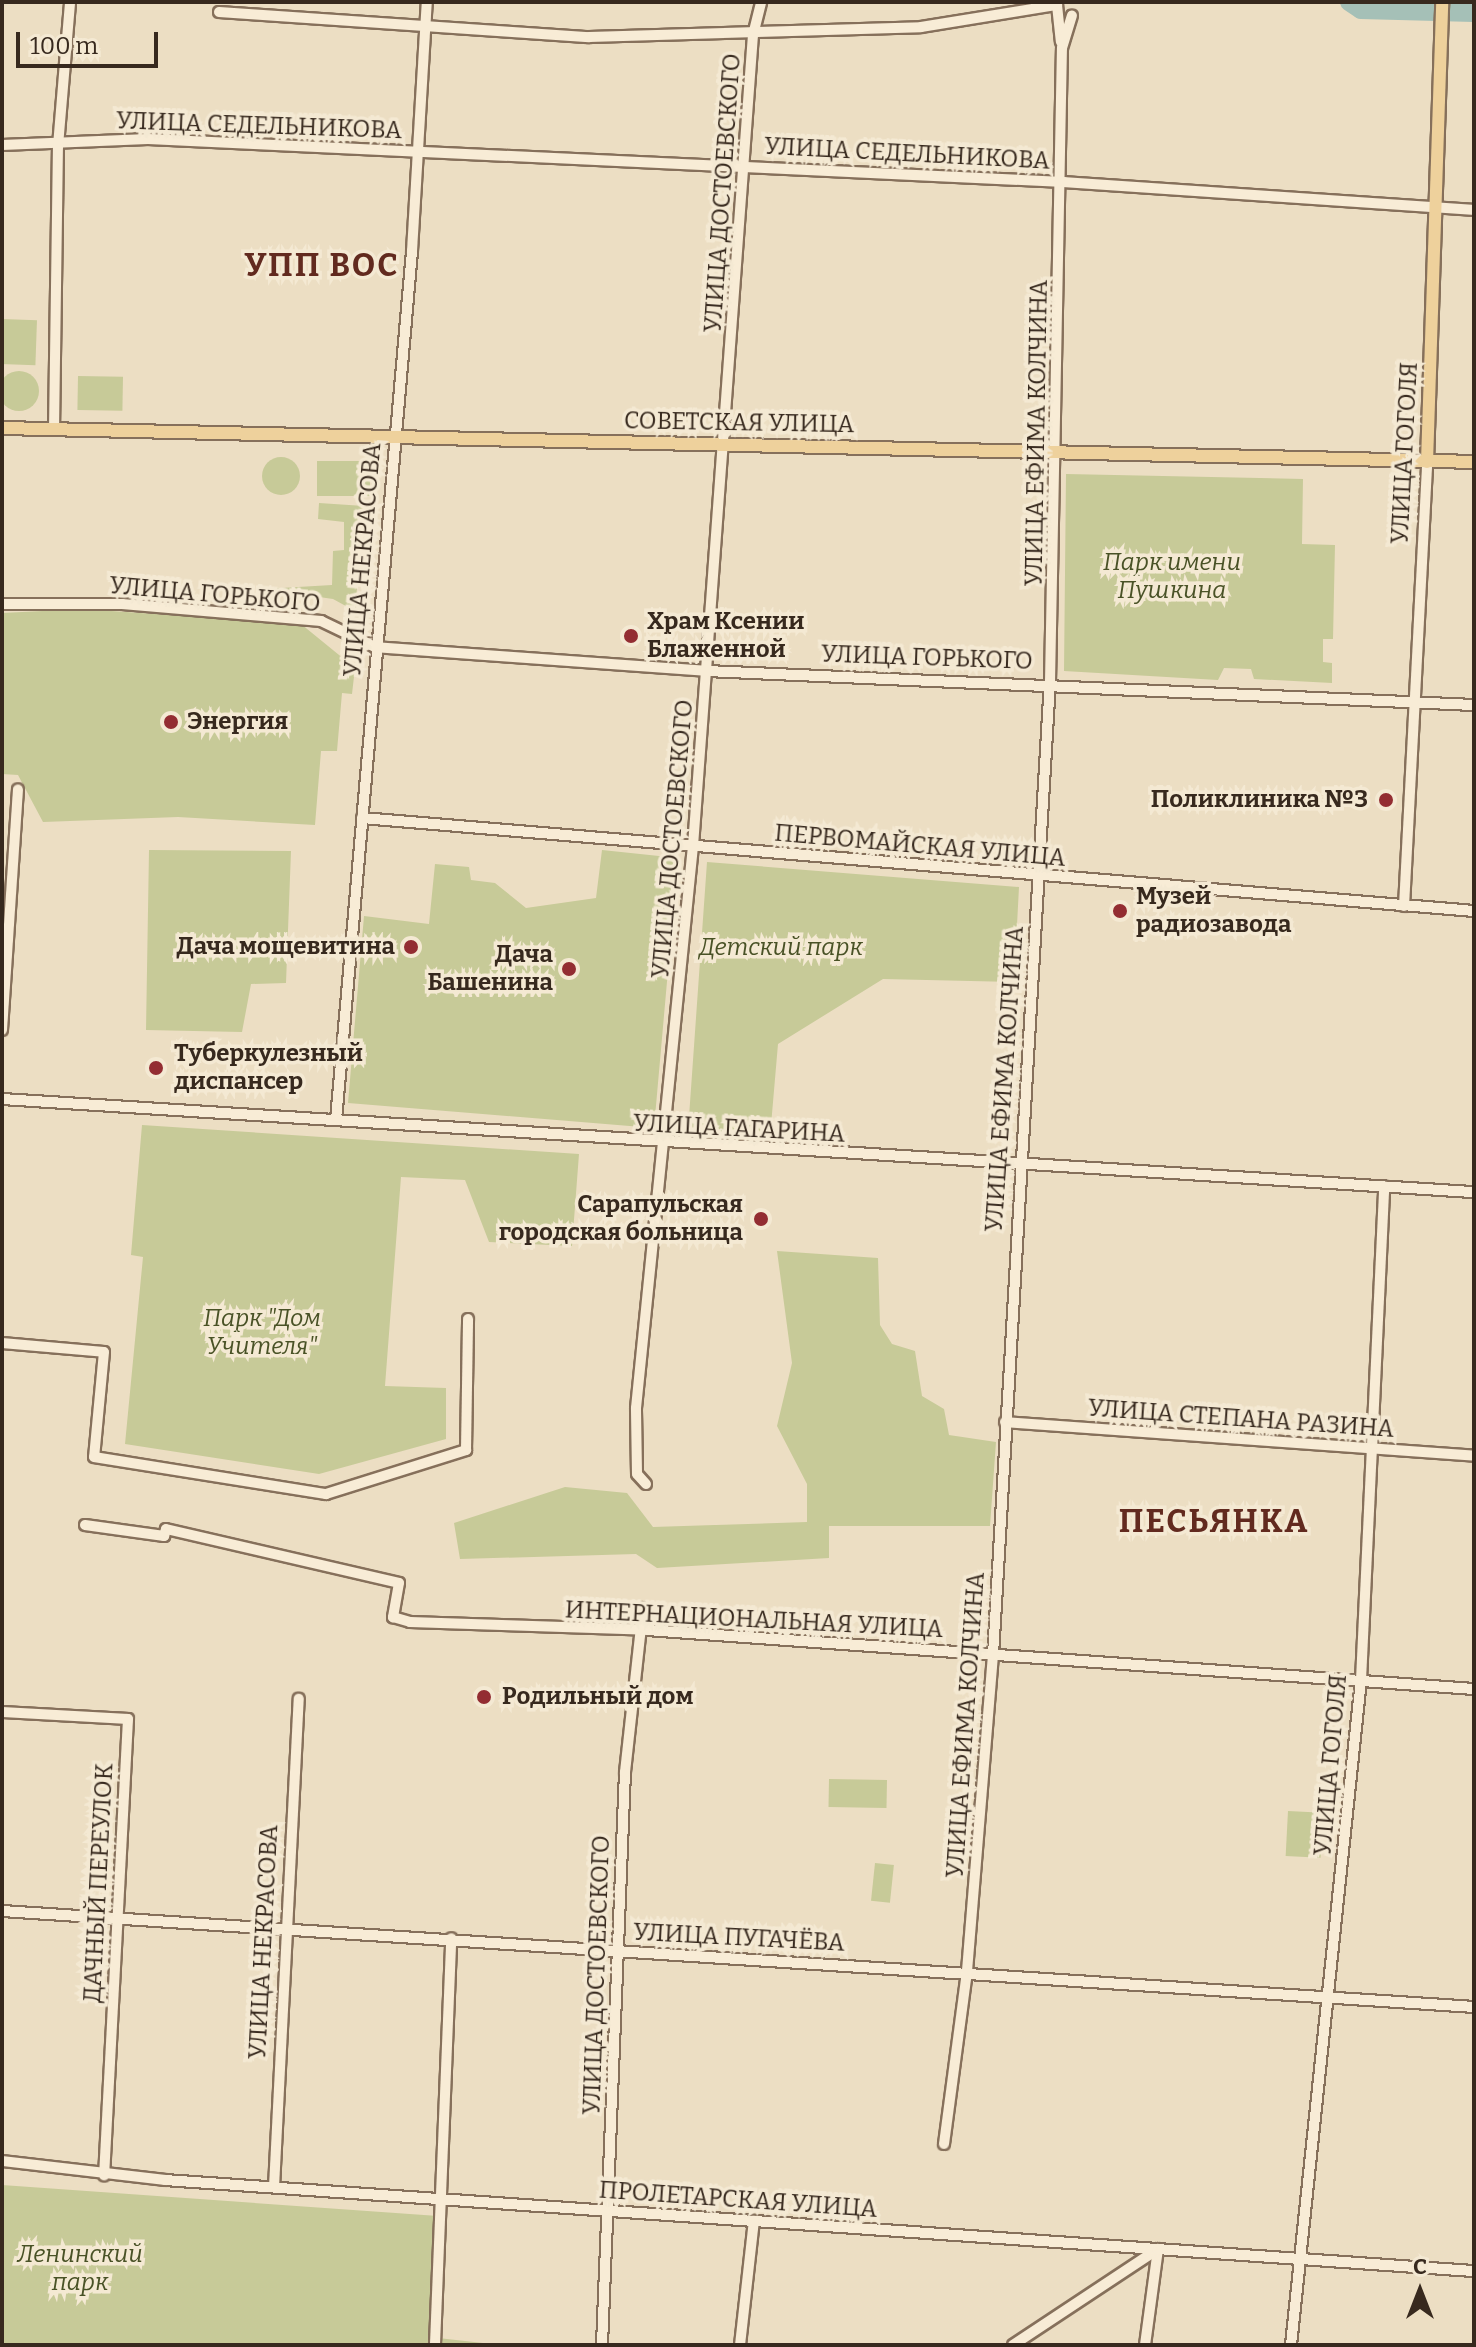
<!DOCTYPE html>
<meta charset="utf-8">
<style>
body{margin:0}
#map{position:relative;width:1476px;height:2347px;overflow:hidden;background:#ecdec3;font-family:Bitter,serif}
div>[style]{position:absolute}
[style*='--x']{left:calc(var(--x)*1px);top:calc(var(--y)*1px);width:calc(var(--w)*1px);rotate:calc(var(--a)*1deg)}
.green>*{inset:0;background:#c7ca98;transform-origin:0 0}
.round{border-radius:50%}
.river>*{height:18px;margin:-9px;padding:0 9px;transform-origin:9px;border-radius:9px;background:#a5c0b7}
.roads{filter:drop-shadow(2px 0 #86705b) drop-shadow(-2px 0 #86705b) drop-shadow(0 2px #86705b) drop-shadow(0 -2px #86705b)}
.minor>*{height:10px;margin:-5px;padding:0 5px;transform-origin:5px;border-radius:5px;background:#f8ecd6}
.major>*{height:12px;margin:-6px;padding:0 6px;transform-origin:6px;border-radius:6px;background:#eed19c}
.dots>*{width:22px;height:22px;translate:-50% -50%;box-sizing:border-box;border:4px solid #f4e9d3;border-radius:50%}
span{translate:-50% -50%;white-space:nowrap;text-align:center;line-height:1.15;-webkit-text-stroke:7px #f4e9d3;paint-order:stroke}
.street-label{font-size:24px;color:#37291e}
.park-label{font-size:24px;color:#495226;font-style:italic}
.poi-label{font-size:24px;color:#37291e;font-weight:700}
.left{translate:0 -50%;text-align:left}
.right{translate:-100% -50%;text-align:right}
.district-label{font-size:32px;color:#622a1f;font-weight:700;letter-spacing:2px}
.frame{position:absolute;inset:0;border:4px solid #37291e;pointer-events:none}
.north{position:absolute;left:1380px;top:2251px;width:80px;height:80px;-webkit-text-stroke:6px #f4e9d3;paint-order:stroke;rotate:0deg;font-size:22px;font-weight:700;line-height:32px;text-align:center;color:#37291e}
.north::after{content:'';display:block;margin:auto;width:28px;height:36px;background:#37291e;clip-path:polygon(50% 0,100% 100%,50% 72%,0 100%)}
.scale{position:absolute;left:16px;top:32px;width:142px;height:36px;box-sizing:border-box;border:4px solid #37291e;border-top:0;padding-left:10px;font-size:24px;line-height:28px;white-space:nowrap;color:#37291e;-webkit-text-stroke:6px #f4e9d3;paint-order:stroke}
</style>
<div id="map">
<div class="green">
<div style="left:2px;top:319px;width:35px;height:45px;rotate:2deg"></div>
<div class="round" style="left:-1px;top:371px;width:40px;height:40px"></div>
<div style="left:78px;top:376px;width:45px;height:34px;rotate:1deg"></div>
<div class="round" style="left:262px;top:457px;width:38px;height:38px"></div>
<div style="left:317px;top:461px;width:53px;height:35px"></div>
<div style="clip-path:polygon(1066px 474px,1303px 479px,1302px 544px,1335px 545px,1333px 639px,1323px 639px,1323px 662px,1332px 663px,1332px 683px,1254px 679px,1251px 669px,1224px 668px,1218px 680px,1064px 671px)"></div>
<div style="clip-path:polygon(319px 503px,364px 506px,355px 611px,333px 599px,264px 589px,332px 585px,333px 551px,344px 550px,344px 522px,318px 519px)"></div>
<div style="clip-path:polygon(83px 609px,301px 624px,355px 668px,352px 694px,342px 693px,337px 751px,321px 751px,315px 825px,178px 817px,43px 822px,18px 775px,2px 774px,2px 613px)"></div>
<div style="clip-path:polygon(149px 850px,291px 851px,286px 983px,251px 984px,242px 1032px,146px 1030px)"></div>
<div style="clip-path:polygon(602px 850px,678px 858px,654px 1128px,348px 1103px,364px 916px,429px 924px,435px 864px,469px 867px,471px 880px,495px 883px,526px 908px,596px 898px)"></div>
<div style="clip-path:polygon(707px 862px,1019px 887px,1014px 982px,883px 979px,778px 1044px,770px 1137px,688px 1131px)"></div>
<div style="clip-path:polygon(142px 1125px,579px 1154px,572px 1246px,489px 1242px,465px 1180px,401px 1177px,385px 1386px,446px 1388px,446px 1439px,319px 1474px,125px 1444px,143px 1257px,131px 1255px)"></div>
<div style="clip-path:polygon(777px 1251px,878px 1258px,880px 1325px,892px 1344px,915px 1351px,922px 1396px,944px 1409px,949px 1435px,996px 1442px,990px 1526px,829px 1526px,829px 1558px,657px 1568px,636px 1554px,460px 1559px,454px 1523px,565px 1487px,627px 1493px,653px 1527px,807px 1522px,807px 1484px,777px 1426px,792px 1363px)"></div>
<div style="left:829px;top:1779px;width:58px;height:28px;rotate:1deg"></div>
<div style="left:1288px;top:1811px;width:35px;height:45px;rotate:3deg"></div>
<div style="left:875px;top:1863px;width:19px;height:38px;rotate:6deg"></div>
<div style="clip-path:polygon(2px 2185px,438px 2216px,438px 2338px,501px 2345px,2px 2345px)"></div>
</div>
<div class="river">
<div style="--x:1349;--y:2;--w:14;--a:34"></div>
<div style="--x:1361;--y:10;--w:113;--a:1.5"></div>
</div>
<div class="roads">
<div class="minor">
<div style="--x:219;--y:12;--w:371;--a:3.9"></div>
<div style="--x:589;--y:37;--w:332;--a:-1.7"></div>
<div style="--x:921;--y:27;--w:138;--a:-9.2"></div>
<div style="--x:1057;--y:5;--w:37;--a:84"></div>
<div style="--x:2;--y:145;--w:146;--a:-2.4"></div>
<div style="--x:148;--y:139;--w:917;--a:2.69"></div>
<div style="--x:1064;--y:182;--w:411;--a:3.9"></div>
<div style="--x:54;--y:430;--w:284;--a:-89.2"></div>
<div style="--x:58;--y:146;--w:144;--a:-85.2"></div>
<div style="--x:2;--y:604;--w:120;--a:0"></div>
<div style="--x:122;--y:604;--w:200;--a:4.9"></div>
<div style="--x:321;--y:621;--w:60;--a:25.7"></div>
<div style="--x:375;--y:647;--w:333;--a:4.1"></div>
<div style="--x:707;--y:671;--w:768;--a:2.54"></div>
<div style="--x:362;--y:818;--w:1116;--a:4.78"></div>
<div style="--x:1404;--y:906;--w:445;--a:-87"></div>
<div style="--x:2;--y:1030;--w:241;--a:-86.2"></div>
<div style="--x:2;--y:1099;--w:1475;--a:3.62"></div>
<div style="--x:336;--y:1120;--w:872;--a:-85"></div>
<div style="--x:412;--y:251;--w:249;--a:-86.6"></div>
<div style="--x:2;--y:1343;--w:102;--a:5"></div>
<div style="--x:104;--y:1352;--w:105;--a:95.4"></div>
<div style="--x:94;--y:1457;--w:235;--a:9.1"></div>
<div style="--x:326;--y:1494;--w:147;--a:-17.4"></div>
<div style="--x:466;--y:1450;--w:131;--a:-89.1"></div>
<div style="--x:1005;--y:1422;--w:470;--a:4.1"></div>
<div style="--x:646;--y:1484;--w:13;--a:-132"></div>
<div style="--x:637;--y:1474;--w:66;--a:-90.9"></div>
<div style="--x:636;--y:1408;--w:565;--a:-84.21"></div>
<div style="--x:693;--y:846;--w:813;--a:-85.77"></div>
<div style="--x:753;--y:35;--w:34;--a:-76"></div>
<div style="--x:85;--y:1525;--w:80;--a:7.9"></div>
<div style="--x:164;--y:1536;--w:7;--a:-74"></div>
<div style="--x:166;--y:1529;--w:239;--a:13"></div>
<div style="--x:399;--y:1583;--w:35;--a:100"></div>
<div style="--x:393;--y:1617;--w:18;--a:16"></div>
<div style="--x:410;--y:1622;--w:237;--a:1.9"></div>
<div style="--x:647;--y:1630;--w:829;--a:4.08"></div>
<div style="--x:2;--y:1712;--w:126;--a:3.2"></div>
<div style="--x:128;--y:1719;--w:457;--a:93"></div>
<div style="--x:2;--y:1911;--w:1475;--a:3.73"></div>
<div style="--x:944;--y:2144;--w:175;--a:-82.4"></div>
<div style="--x:967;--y:1971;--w:317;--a:-85.3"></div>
<div style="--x:993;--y:1655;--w:975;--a:-86.65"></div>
<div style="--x:1050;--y:682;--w:634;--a:-88.92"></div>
<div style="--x:1062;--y:48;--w:34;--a:-73"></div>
<div style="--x:2;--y:2161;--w:164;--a:6.6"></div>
<div style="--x:165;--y:2180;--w:1312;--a:3.98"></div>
<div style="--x:274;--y:2187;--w:489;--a:-87.1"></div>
<div style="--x:435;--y:2344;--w:406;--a:-87.7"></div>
<div style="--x:602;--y:2345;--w:573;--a:-87.7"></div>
<div style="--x:625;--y:1772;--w:165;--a:-83.7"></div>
<div style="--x:740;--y:2345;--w:125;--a:-83.6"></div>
<div style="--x:1013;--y:2345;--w:174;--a:-33.5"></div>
<div style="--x:1145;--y:2345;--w:97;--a:-82.3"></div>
<div style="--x:1291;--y:2345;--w:669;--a:-83.99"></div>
<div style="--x:1361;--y:1680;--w:494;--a:-87.3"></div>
</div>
<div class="major">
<div style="--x:2;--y:428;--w:1472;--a:1.32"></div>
<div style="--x:1427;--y:462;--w:460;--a:-88.1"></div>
</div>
</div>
<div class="dots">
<div style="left:631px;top:636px;background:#932d32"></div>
<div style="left:171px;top:722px;background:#932d32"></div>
<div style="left:1386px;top:800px;background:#932d32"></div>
<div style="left:1120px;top:911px;background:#932d32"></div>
<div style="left:411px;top:947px;background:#932d32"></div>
<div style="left:569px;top:969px;background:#932d32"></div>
<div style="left:156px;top:1068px;background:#932d32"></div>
<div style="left:761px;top:1219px;background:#932d32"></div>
<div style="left:484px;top:1697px;background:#932d32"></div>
</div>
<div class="street-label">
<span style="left:259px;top:126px;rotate:2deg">УЛИЦА СЕДЕЛЬНИКОВА</span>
<span style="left:907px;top:154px;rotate:3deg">УЛИЦА СЕДЕЛЬНИКОВА</span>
<span style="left:723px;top:193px;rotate:-86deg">УЛИЦА ДОСТОЕВСКОГО</span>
<span style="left:739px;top:423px;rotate:1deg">СОВЕТСКАЯ УЛИЦА</span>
<span style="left:1037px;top:433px;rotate:-89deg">УЛИЦА ЕФИМА КОЛЧИНА</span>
<span style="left:1405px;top:453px;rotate:-87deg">УЛИЦА ГОГОЛЯ</span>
<span style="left:363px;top:560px;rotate:-85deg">УЛИЦА НЕКРАСОВА</span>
<span style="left:215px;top:595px;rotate:5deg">УЛИЦА ГОРЬКОГО</span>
<span style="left:927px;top:658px;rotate:2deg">УЛИЦА ГОРЬКОГО</span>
<span style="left:673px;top:839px;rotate:-85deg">УЛИЦА ДОСТОЕВСКОГО</span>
<span style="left:920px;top:846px;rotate:5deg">ПЕРВОМАЙСКАЯ УЛИЦА</span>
<span style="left:1005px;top:1079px;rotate:-86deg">УЛИЦА ЕФИМА КОЛЧИНА</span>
<span style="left:739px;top:1129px;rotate:3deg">УЛИЦА ГАГАРИНА</span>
<span style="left:1241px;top:1419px;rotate:4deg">УЛИЦА СТЕПАНА РАЗИНА</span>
<span style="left:754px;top:1620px;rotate:3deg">ИНТЕРНАЦИОНАЛЬНАЯ УЛИЦА</span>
<span style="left:966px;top:1725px;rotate:-86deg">УЛИЦА ЕФИМА КОЛЧИНА</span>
<span style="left:1331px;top:1765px;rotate:-85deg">УЛИЦА ГОГОЛЯ</span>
<span style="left:99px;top:1883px;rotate:-87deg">ДАЧНЫЙ ПЕРЕУЛОК</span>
<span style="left:739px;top:1938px;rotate:3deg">УЛИЦА ПУГАЧЁВА</span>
<span style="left:264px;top:1942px;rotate:-87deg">УЛИЦА НЕКРАСОВА</span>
<span style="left:597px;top:1975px;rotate:-88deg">УЛИЦА ДОСТОЕВСКОГО</span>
<span style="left:738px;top:2200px;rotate:4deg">ПРОЛЕТАРСКАЯ УЛИЦА</span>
</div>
<div class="park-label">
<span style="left:1172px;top:577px">Парк имени<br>Пушкина</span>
<span style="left:781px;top:948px">Детский парк</span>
<span style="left:262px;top:1333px">Парк "Дом<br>Учителя"</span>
<span style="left:80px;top:2269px">Ленинский<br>парк</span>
</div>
<div class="poi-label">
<span class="left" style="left:647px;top:636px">Храм Ксении<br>Блаженной</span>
<span class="left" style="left:187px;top:722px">Энергия</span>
<span class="right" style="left:1368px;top:800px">Поликлиника №3</span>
<span class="left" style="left:1136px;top:911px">Музей<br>радиозавода</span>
<span class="right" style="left:395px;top:947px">Дача мощевитина</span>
<span class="right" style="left:553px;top:969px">Дача<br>Башенина</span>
<span class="left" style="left:174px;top:1068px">Туберкулезный<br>диспансер</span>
<span class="right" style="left:743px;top:1219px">Сарапульская<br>городская больница</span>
<span class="left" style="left:502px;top:1697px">Родильный дом</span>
</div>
<div class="district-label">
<span style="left:322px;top:265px">УПП ВОС</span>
<span style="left:1214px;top:1521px">ПЕСЬЯНКА</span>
</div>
<div class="frame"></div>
<div class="north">С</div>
<div class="scale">100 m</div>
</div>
